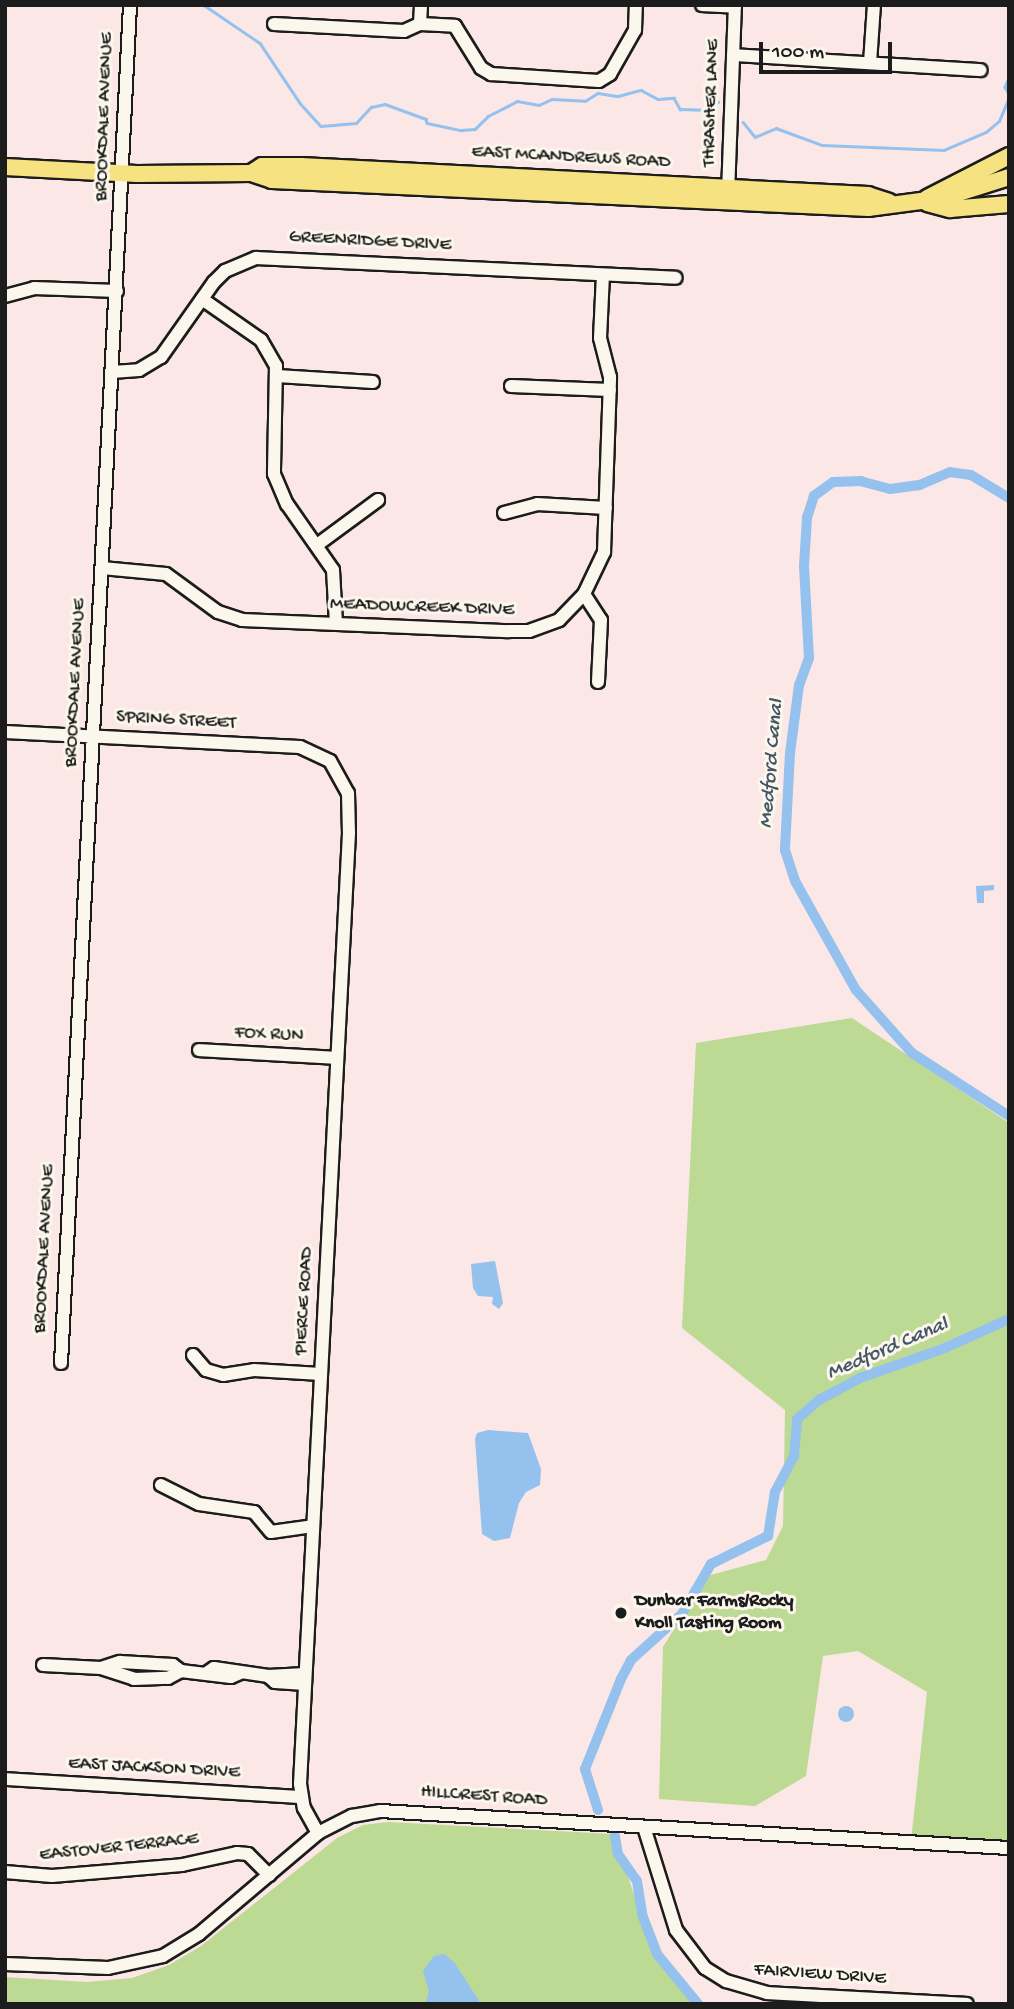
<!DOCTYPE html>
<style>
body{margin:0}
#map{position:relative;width:1014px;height:2009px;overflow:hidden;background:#fbe7e6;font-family:"Gochi Hand",sans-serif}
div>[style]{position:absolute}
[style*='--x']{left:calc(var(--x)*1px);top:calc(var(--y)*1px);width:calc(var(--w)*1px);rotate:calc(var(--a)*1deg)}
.green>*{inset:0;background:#bcda93}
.water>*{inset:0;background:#94c1ee}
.round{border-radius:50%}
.stream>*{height:2.5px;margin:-1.25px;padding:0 1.25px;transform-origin:1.25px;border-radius:1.25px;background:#94c1ee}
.canal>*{height:10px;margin:-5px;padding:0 5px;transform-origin:5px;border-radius:5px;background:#94c1ee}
.roads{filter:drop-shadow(2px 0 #1c1c1c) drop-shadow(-2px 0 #1c1c1c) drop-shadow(0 2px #1c1c1c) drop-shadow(0 -2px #1c1c1c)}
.minor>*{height:12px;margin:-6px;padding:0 6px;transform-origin:6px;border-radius:6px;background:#fbf7ec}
.major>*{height:16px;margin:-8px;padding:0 8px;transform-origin:8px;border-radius:8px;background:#f7e281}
.dots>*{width:19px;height:19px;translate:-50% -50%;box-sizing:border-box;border:4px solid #fbf7ec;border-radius:50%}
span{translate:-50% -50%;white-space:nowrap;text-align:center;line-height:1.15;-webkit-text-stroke:6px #fbf7ec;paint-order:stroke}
.street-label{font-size:19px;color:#1c1c1c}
.poi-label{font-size:19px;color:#1c1c1c;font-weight:700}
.left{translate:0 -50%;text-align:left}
.water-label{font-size:21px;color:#465666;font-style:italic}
.frame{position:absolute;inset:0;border:7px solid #1c1c1c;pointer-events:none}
.scale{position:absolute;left:759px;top:42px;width:133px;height:32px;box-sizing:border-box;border:4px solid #1c1c1c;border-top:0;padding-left:9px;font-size:21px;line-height:24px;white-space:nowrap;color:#1c1c1c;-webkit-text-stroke:5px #fbf7ec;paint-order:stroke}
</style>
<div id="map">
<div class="green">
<div style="clip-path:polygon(852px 1018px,1009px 1123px,1009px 1843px,911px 1841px,927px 1692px,858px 1651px,823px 1656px,806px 1776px,755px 1806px,659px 1799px,663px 1647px,707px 1576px,766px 1560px,783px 1526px,785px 1410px,682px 1328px,696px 1043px)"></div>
<div style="clip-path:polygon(388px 1822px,613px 1834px,655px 1954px,698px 2004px,5px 2004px,5px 1977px,87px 1982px,132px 1978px,169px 1965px,201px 1946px,337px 1838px,363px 1825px)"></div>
</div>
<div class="water">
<div style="clip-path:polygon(994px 885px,994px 890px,984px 891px,984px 903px,977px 903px,976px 886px)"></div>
<div style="clip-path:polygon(495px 1261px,503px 1303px,499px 1309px,492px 1304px,493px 1297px,478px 1296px,473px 1288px,471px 1264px)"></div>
<div style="clip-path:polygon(488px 1430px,528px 1433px,541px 1469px,540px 1485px,526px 1492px,519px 1503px,510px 1538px,494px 1541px,482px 1534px,475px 1439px,477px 1433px)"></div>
<div class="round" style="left:838px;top:1706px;width:16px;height:16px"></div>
<div style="clip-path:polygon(434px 1956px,444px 1954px,454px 1962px,481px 2004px,425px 2004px,429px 1991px,423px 1971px)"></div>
</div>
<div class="stream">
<div style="--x:204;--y:5;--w:68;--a:34.2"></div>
<div style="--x:260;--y:43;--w:72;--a:56.3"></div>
<div style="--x:300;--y:103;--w:31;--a:48"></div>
<div style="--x:321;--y:126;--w:35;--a:-5"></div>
<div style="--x:356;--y:123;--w:22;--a:-47"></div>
<div style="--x:371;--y:107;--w:14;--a:-12"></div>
<div style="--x:385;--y:104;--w:44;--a:20.1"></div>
<div style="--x:426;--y:119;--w:4;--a:76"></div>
<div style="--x:427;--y:123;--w:35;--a:12"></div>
<div style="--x:461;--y:130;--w:14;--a:-4"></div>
<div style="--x:475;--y:129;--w:18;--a:-45"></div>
<div style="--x:488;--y:116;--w:33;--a:-27"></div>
<div style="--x:517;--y:101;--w:22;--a:10"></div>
<div style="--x:539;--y:105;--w:14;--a:-25"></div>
<div style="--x:552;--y:99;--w:33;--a:3"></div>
<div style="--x:585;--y:101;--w:15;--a:-32"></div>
<div style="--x:598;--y:93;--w:20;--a:9"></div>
<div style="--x:618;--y:96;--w:24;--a:-15"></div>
<div style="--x:641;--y:90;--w:19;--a:28"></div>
<div style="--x:658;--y:99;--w:16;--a:-4"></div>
<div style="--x:674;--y:98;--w:13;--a:61"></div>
<div style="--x:680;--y:109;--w:23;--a:2"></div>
<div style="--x:703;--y:110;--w:17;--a:-28"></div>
<div style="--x:1009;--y:78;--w:10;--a:114"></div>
<div style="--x:1005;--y:87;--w:8;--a:60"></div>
<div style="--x:743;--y:122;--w:19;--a:51"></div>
<div style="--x:755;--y:137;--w:23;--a:-23"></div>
<div style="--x:776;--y:128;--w:49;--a:20.3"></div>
<div style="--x:822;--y:145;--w:122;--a:2.3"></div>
<div style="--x:944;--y:150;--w:46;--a:-23.2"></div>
<div style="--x:986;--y:132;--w:17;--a:-40"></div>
<div style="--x:999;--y:121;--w:26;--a:-67"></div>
</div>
<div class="canal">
<div style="--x:1009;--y:498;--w:44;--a:-148.8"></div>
<div style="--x:971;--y:475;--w:21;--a:-172"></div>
<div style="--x:950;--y:472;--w:34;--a:157"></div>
<div style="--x:919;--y:485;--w:29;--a:172"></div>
<div style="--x:890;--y:489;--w:30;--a:-165"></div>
<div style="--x:861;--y:481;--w:28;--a:178"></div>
<div style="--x:833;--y:482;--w:24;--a:144"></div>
<div style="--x:814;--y:496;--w:23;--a:108"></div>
<div style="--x:807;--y:518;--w:48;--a:93.6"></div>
<div style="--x:804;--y:566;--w:92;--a:86.9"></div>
<div style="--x:809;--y:658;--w:29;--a:110"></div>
<div style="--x:799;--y:685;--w:69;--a:97.5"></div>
<div style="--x:790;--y:753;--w:97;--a:93"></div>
<div style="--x:785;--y:850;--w:33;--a:72"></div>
<div style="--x:795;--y:881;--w:125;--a:60.8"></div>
<div style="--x:856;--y:990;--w:84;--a:48.4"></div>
<div style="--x:912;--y:1053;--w:116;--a:33"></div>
<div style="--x:598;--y:1810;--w:43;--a:-107.6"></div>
<div style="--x:585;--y:1769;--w:97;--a:-68.2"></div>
<div style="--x:621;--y:1679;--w:21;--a:-62"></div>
<div style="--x:631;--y:1660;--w:69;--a:-42"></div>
<div style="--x:682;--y:1614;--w:58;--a:-59.9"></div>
<div style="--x:711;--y:1564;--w:64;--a:-26.2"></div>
<div style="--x:768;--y:1536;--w:45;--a:-81"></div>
<div style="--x:775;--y:1492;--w:41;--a:-62.2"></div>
<div style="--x:794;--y:1456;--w:37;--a:-85"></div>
<div style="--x:797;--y:1419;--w:29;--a:-41"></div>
<div style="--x:819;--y:1400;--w:47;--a:-28.2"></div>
<div style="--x:860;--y:1378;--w:90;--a:-19.4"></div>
<div style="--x:945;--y:1348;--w:70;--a:-24.4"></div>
<div style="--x:615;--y:1836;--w:18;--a:81"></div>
<div style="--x:618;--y:1854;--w:33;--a:55"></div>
<div style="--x:637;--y:1881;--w:36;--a:81"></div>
<div style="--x:643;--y:1917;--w:40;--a:69"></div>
<div style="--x:657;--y:1954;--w:65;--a:50.6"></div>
</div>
<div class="roads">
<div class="minor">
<div style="--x:702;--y:5;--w:33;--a:3"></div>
<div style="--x:274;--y:24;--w:130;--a:3.1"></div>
<div style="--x:404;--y:31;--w:17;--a:-24"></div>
<div style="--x:420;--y:24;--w:35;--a:3"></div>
<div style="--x:455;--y:26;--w:49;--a:58.2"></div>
<div style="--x:481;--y:68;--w:12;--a:31"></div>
<div style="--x:491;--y:74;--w:108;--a:3.7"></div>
<div style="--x:599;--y:81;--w:13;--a:-32"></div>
<div style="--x:610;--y:74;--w:51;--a:-60.4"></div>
<div style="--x:635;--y:30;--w:25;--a:-88"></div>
<div style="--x:420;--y:24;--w:19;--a:-87"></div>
<div style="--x:733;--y:55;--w:248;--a:3.5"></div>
<div style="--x:870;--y:63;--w:58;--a:-86.1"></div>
<div style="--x:728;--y:194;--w:189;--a:-87.9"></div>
<div style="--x:5;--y:296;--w:30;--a:-15"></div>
<div style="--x:34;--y:288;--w:83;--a:2.1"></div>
<div style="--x:202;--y:299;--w:72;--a:34.8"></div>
<div style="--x:261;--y:340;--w:30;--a:60"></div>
<div style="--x:276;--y:366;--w:108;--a:91.1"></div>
<div style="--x:274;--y:474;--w:33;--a:67"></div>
<div style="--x:287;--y:504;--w:80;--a:55.1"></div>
<div style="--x:333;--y:570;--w:53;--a:86.8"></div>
<div style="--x:112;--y:372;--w:27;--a:-4"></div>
<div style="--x:139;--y:370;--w:26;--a:-31"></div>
<div style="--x:161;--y:357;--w:92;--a:-54.8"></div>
<div style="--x:214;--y:282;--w:16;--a:-45"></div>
<div style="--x:225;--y:271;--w:34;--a:-23"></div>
<div style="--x:256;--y:258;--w:420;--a:2.7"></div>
<div style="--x:277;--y:376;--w:96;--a:3.6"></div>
<div style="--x:511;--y:386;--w:99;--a:2.3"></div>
<div style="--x:504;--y:513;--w:34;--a:-15"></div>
<div style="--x:537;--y:504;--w:69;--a:3.3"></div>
<div style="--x:317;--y:545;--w:76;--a:-36.4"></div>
<div style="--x:102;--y:568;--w:64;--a:5.4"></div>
<div style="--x:166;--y:574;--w:64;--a:36.2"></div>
<div style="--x:218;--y:612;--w:25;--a:18"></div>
<div style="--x:242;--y:620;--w:267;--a:2.4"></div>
<div style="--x:509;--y:631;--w:20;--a:0"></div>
<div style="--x:529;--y:631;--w:32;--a:-20"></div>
<div style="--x:559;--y:620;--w:36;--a:-46"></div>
<div style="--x:584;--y:594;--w:47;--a:-64.5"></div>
<div style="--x:604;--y:552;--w:175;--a:-88"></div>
<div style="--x:610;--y:377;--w:40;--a:-104.4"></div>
<div style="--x:600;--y:338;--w:63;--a:-87.3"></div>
<div style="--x:584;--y:594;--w:31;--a:57"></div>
<div style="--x:601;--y:620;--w:62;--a:92.8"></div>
<div style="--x:5;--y:732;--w:295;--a:2.9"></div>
<div style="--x:300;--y:747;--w:33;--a:25"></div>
<div style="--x:330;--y:761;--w:37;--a:61"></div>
<div style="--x:348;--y:793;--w:40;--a:88.6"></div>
<div style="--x:349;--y:833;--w:952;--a:92.95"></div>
<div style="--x:300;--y:1784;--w:24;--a:81"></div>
<div style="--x:304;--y:1808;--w:29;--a:61"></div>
<div style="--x:199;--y:1050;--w:138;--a:3.3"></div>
<div style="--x:193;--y:1355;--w:20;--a:49"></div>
<div style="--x:206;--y:1370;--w:18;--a:16"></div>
<div style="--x:223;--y:1375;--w:31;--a:-9"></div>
<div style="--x:254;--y:1370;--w:67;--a:3.4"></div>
<div style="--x:61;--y:1363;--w:1360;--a:-87.09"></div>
<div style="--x:161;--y:1485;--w:42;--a:26.6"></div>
<div style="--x:199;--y:1504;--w:56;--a:8.3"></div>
<div style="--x:254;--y:1512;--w:26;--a:50"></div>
<div style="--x:271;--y:1532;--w:42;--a:-8.1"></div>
<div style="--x:43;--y:1665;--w:58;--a:3"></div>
<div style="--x:101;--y:1668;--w:20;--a:-18"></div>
<div style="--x:120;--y:1662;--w:53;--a:3.2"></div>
<div style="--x:173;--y:1665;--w:10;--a:37"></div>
<div style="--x:101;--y:1668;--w:35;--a:18"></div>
<div style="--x:134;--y:1679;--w:34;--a:-2"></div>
<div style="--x:168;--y:1678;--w:15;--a:-28"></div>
<div style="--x:181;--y:1671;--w:50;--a:6.8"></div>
<div style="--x:231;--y:1677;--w:10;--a:-24"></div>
<div style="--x:208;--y:1672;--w:7;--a:-34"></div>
<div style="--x:214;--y:1668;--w:55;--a:8.4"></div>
<div style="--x:268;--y:1676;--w:37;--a:-3"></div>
<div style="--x:268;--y:1676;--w:9;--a:41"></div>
<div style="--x:275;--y:1682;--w:30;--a:4"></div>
<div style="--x:5;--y:1779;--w:297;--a:3.5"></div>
<div style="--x:644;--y:1827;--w:108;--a:72.7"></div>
<div style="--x:676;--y:1930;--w:48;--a:52.7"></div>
<div style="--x:705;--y:1968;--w:25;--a:32"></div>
<div style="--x:726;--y:1981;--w:43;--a:16.3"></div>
<div style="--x:767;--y:1993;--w:200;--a:3.1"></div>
<div style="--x:5;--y:1872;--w:47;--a:4.9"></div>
<div style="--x:52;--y:1876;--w:130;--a:-4.8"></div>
<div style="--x:182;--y:1865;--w:56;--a:-12.3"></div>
<div style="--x:237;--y:1853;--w:11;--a:5"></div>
<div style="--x:248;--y:1854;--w:30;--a:45"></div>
<div style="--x:5;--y:1964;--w:103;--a:2.2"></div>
<div style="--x:108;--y:1968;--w:56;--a:-12.3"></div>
<div style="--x:163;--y:1956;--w:42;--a:-31.4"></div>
<div style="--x:199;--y:1934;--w:156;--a:-40.3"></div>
<div style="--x:318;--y:1833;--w:38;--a:-27"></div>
<div style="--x:352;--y:1816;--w:28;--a:-10"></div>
<div style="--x:380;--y:1811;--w:630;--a:3.37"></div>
</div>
<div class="major">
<div style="--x:5;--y:167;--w:132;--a:3"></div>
<div style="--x:137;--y:174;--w:114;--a:-0.5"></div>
<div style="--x:251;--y:173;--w:22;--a:18"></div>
<div style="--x:272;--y:180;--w:597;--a:2.69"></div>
<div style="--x:868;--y:208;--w:76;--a:-7.6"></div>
<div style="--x:943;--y:198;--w:69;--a:-17.7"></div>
<div style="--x:251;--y:173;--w:13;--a:-32"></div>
<div style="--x:262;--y:166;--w:39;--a:0"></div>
<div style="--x:301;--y:166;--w:568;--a:2.93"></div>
<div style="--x:868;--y:195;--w:22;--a:18"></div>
<div style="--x:927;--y:198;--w:92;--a:-27.1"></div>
<div style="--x:927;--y:203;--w:24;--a:15"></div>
<div style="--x:950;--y:209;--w:59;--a:-4.8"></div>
</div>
</div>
<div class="dots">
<div style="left:621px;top:1613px;background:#1c1c1c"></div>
</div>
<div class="street-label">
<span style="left:712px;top:103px;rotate:-88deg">THRASHER LANE</span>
<span style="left:105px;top:117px;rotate:-88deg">BROOKDALE AVENUE</span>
<span style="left:571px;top:158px;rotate:3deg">EAST MCANDREWS ROAD</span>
<span style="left:370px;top:242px;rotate:3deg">GREENRIDGE DRIVE</span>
<span style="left:422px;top:608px;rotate:2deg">MEADOWCREEK DRIVE</span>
<span style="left:76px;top:683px;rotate:-87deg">BROOKDALE AVENUE</span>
<span style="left:176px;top:721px;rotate:3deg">SPRING STREET</span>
<span style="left:269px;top:1035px;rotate:3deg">FOX RUN</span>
<span style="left:45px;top:1249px;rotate:-87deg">BROOKDALE AVENUE</span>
<span style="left:305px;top:1301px;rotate:-87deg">PIERCE ROAD</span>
<span style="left:154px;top:1769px;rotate:3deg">EAST JACKSON DRIVE</span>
<span style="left:484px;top:1797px;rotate:4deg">HILLCREST ROAD</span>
<span style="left:119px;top:1848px;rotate:-6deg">EASTOVER TERRACE</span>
<span style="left:820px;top:1975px;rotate:4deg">FAIRVIEW DRIVE</span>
</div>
<div class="poi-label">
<span class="left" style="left:635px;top:1613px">Dunbar Farms/Rocky<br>Knoll Tasting Room</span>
</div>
<div class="water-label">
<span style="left:773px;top:764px;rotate:-85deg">Medford Canal</span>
<span style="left:888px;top:1350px;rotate:-23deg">Medford Canal</span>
</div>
<div class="frame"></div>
<div class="scale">100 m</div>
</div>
